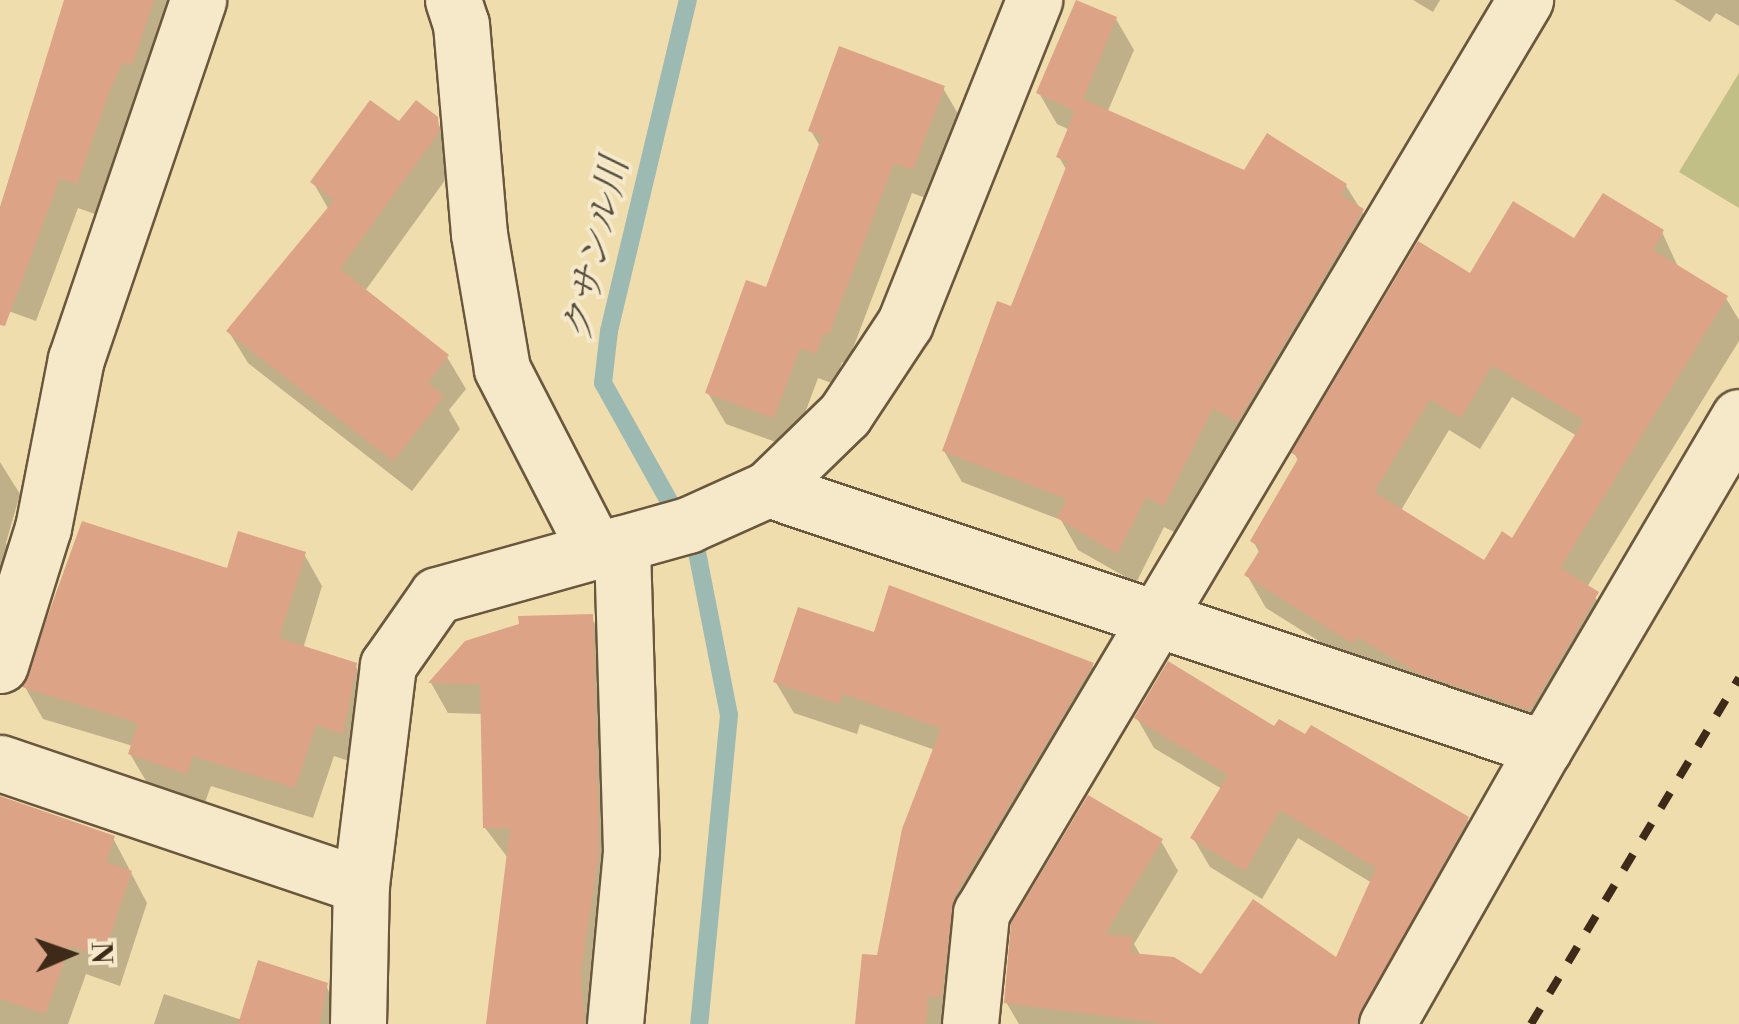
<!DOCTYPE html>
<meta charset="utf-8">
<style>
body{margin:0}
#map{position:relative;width:1739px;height:1024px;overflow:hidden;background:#f0ddad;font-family:"Libre Bodoni","Noto Serif JP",serif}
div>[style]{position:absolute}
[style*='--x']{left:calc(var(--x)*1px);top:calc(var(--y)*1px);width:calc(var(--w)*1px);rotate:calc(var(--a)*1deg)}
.green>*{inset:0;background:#c1bf85}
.shadow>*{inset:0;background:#0003}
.stream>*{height:18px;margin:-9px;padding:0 9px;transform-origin:9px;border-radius:9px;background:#9cbab2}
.building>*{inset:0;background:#dca386}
.roads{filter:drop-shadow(2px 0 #6a573d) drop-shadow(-2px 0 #6a573d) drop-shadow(0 2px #6a573d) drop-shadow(0 -2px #6a573d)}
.minor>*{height:55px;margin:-27.5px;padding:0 27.5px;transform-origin:27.5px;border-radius:27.5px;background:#f5e9ca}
.rail>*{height:8px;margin-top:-4px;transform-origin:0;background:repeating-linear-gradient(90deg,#3e2a18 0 18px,transparent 0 36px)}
span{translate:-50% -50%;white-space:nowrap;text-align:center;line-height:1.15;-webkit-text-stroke:8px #f5e9ca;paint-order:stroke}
.water-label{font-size:38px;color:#564e3e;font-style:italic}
.north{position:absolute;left:20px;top:904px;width:100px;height:100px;-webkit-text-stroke:8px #f5e9ca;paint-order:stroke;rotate:88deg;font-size:28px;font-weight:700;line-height:40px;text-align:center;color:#3e2a18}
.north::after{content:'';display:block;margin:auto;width:35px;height:45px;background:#3e2a18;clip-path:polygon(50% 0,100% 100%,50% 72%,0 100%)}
</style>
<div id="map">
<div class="green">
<div style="clip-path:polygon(1739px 73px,1739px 208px,1679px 172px)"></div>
</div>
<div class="shadow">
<div style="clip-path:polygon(67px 0,187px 0,141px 92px,95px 214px,78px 208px,36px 321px,0 308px,0 207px)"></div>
<div style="clip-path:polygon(1413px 0,1440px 0,1433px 12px)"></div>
<div style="clip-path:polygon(1674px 0,1739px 0,1739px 26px,1716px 13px,1710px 22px)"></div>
<div style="clip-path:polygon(1116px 19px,1134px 50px,1107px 113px,1245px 173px,1346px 186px,1381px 242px,1256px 452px,1231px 437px,1182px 536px,1164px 527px,1136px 583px,1078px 550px,1061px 520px,962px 482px,944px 451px,1012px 309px,1067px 171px,1059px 157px,1070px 130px,1057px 124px,1039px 93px)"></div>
<div style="clip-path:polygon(943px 88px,961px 119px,931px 200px,912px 193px,847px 364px,842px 362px,834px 384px,818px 378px,792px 448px,726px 424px,708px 393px,768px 290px,821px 148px,811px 131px)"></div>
<div style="clip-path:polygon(436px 118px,456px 165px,365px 291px,447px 357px,466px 389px,449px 410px,460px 429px,412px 491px,248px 363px,229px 332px,329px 210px,313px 182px,400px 124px)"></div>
<div style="clip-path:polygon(evenodd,1662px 232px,1679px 269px,1726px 298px,1739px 320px,1739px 341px,1587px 587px,1617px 627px,1549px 742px,1373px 675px,1266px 608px,1247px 575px,1260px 554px,1253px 541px,1299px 462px,1294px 453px,1471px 277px,1575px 242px,1662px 232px,1512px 397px,1577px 436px,1513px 541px,1485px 564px,1400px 512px,1449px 430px,1480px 449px,1512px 397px)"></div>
<div style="clip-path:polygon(0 462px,20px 494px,6px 543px,23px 574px,0 656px)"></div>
<div style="clip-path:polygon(304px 554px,322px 586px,303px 649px,355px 665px,374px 697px,360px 765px,334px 756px,313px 818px,211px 786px,204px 805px,149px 786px,130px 754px,133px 746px,43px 719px,25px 687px,228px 571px)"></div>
<div style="clip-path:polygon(591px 617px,609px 648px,599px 1024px,489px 1024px,508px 858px,485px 828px,483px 714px,448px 713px,431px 683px,467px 643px)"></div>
<div style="clip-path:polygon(875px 635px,1092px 665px,1110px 696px,959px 1024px,858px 1024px,935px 750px,860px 724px,857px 734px,794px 713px,775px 681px)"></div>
<div style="clip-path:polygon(1137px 718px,1275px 729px,1467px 819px,1484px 848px,1384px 1024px,1019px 1024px,1006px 1002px,1161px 841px,1178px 871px,1134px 944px,1141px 956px,1202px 978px,1337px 961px,1372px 883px,1298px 838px,1262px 899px,1210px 867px,1193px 838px,1222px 789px,1154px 748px)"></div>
<div style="clip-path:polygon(0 800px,113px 838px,147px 903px,120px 986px,86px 974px,68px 1024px,0 1024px)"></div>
<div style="clip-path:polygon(326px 985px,343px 1024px,154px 1024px,164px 994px,242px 1020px)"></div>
</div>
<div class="stream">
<div style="--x:669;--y:501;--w:135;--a:-119.2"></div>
<div style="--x:603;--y:383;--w:52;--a:-83.4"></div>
<div style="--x:609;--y:331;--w:340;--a:-76.6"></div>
<div style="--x:697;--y:552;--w:166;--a:78.9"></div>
<div style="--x:729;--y:715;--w:310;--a:95.5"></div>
</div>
<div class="building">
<div style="clip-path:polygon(64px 0,154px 0,132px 65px,123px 62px,110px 90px,77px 184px,60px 178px,5px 326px,0 325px,0 208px)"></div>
<div style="clip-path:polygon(1076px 0,1117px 17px,1083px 99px,1244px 170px,1267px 133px,1347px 184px,1341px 195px,1364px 209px,1237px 422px,1213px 408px,1164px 506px,1146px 497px,1117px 554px,1057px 518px,1067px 499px,942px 451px,997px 301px,1011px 306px,1068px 162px,1056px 157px,1075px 111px,1036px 93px)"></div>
<div style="clip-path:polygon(839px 46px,945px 86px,913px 170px,894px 163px,829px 334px,824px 333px,816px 354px,800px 348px,774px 418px,705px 393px,746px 280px,766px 287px,822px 136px,808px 131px)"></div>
<div style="clip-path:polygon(370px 100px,399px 121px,416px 100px,438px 117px,439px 132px,340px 269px,449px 355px,428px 383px,444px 396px,393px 461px,226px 331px,334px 200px,310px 182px)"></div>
<div style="clip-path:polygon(evenodd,1603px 193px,1664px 230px,1653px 250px,1728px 296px,1560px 568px,1599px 592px,1530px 710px,1418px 673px,1357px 637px,1353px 644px,1244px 575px,1261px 548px,1250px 541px,1299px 457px,1291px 453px,1418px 241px,1470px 273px,1513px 201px,1574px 238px,1603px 193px,1492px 365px,1584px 420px,1512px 538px,1502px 531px,1484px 560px,1374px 492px,1430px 399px,1461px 418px,1492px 365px)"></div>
<div style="clip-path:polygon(82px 521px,227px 568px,238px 531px,306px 552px,279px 638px,357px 663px,343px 734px,316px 725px,295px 788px,193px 756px,187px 774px,128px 754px,138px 723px,22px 687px)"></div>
<div style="clip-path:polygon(889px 585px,1094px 663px,954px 897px,941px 998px,928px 996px,926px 1024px,855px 1024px,862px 954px,877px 955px,902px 829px,941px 728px,843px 694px,839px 704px,773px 682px,798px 607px,874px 632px)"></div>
<div style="clip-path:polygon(593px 614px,599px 851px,581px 972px,584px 1024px,486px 1024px,510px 828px,483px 828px,480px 684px,428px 683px,465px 641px,519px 624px,518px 616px)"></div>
<div style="clip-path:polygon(1168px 661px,1274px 726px,1279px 719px,1305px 734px,1311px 725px,1469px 817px,1356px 1024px,1166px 1024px,1004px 1003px,1011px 923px,1088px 795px,1163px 839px,1105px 934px,1133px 937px,1131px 953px,1174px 957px,1201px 974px,1253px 899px,1336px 957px,1376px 868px,1280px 810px,1245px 871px,1190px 838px,1228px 775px,1134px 718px)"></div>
<div style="clip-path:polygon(0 796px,115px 836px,106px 862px,132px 871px,103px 957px,70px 946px,45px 1014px,0 999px)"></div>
<div style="clip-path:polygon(258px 960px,328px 983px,319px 1024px,238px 1024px)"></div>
</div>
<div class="roads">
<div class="minor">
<div style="--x:453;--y:0;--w:25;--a:72"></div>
<div style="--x:461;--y:24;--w:211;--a:85.1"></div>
<div style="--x:479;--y:234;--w:137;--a:80.3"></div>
<div style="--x:502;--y:369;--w:205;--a:62.7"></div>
<div style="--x:768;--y:489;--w:818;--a:18.46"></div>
<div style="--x:1544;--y:748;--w:384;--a:-59.5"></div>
<div style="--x:0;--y:665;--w:144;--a:-72.6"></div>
<div style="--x:43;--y:528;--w:172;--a:-79"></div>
<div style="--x:76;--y:359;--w:379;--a:-71.2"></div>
<div style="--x:0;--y:763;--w:381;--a:18.7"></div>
<div style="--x:358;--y:1024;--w:139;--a:-88.8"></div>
<div style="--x:361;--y:885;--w:222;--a:-83"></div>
<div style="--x:388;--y:665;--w:85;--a:-55"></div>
<div style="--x:437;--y:595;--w:261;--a:-15.6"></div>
<div style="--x:688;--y:525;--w:88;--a:-24.2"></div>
<div style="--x:768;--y:489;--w:107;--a:-44.2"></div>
<div style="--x:845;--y:414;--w:109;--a:-56.6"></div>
<div style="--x:905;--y:323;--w:348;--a:-68.2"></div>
<div style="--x:615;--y:1024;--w:174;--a:-84.7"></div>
<div style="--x:631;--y:851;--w:308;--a:-91.7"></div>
<div style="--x:970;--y:1024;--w:112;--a:-84.3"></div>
<div style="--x:981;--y:913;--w:1063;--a:-59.21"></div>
<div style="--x:1387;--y:1024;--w:318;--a:-60.4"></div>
</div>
</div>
<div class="rail">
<div style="--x:1531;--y:1024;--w:404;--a:-59"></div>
</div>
<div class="water-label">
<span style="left:597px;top:250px;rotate:-78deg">クサンル川</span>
</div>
<div class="north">N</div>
</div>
